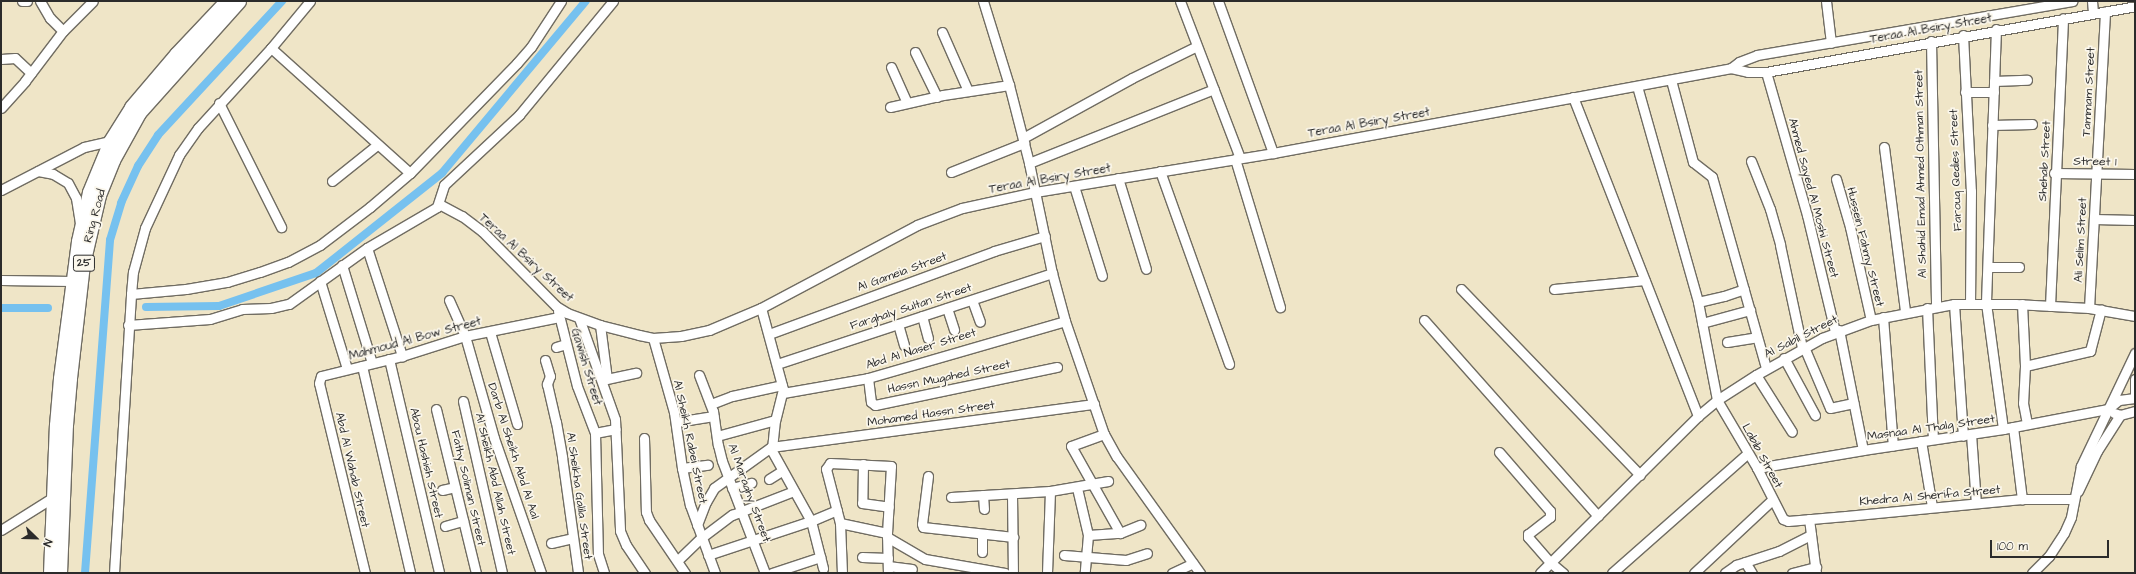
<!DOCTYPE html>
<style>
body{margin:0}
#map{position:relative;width:2136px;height:574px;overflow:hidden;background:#efe5c7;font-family:"Architects Daughter",sans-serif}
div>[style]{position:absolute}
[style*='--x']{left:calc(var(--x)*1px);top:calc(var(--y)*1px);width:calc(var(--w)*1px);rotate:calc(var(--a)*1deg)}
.canal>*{height:8px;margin:-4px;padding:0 4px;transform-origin:4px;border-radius:4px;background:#76c1ef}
.roads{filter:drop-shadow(1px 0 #706c62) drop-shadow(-1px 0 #706c62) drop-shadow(0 1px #706c62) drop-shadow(0 -1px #706c62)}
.minor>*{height:9px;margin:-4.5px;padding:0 4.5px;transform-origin:4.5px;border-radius:4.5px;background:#fff}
.highway>*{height:13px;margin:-6.5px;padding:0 6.5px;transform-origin:6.5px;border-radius:6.5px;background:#fff}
span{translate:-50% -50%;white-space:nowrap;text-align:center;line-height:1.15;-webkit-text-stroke:3.5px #fbf7ec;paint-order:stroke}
.shield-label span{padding:1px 3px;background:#fbf7ec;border:1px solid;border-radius:3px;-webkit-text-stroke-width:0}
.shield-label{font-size:11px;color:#2b2b2b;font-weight:700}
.street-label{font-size:12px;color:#2b2b2b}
.frame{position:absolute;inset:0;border:2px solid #2b2b2b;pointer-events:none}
.north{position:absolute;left:16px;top:518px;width:40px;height:40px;-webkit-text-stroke:3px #fbf7ec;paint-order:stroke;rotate:113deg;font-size:11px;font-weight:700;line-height:16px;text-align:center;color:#2b2b2b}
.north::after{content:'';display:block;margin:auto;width:14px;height:18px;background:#2b2b2b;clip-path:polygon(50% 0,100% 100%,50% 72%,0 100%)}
.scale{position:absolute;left:1990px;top:540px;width:119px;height:18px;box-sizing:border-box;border:2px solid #2b2b2b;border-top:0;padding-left:5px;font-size:12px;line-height:14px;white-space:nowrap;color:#2b2b2b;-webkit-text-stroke:3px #fbf7ec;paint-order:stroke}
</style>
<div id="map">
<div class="canal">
<div style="--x:146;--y:307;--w:73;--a:-0.8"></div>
<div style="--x:219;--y:306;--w:102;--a:-18.8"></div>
<div style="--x:316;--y:273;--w:161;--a:-38.4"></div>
<div style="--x:442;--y:173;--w:224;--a:-50.1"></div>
<div style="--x:1;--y:308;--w:47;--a:0"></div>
<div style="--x:85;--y:573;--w:334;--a:-85.7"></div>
<div style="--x:110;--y:240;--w:39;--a:-73"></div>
<div style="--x:121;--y:203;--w:41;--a:-65.3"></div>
<div style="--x:138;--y:166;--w:37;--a:-57"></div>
<div style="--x:158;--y:135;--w:183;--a:-47.2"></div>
</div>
<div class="roads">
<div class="minor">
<div style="--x:22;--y:1;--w:5;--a:0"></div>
<div style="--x:40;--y:1;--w:20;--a:60"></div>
<div style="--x:50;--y:18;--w:18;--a:45"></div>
<div style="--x:983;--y:1;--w:88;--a:72.8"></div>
<div style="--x:1009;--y:85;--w:81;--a:75.6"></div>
<div style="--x:1029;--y:163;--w:112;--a:78.2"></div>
<div style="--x:1052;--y:273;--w:50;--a:74.8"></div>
<div style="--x:1065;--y:321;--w:120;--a:71"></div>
<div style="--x:1104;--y:434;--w:26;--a:61"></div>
<div style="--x:1117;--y:457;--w:143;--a:54.4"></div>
<div style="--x:1180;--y:1;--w:168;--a:69.1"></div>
<div style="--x:1218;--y:1;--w:162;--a:70.1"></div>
<div style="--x:1826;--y:1;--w:42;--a:83.2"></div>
<div style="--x:2092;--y:1;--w:12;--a:85"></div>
<div style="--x:1996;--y:29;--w:274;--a:92.1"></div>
<div style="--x:1986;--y:303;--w:127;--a:82.3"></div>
<div style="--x:942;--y:32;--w:64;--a:66.2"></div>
<div style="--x:1963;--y:35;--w:156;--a:87.1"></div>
<div style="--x:1971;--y:191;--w:112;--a:90.5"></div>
<div style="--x:1931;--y:41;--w:266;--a:88.9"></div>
<div style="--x:271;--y:48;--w:187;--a:42"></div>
<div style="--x:915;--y:52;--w:50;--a:63.9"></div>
<div style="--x:1;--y:59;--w:14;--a:-4"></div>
<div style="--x:15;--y:58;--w:22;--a:43"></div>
<div style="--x:891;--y:67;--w:39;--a:66"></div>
<div style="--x:1731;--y:68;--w:10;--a:-37"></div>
<div style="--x:1739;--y:62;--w:19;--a:-21"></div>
<div style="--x:1757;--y:55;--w:320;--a:-9.7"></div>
<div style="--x:1766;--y:72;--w:149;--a:74"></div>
<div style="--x:1807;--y:215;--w:120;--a:76.5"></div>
<div style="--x:1671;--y:80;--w:85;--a:75"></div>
<div style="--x:1693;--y:162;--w:24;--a:38"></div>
<div style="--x:1712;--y:177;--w:198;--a:74.2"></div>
<div style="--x:1994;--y:81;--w:33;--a:-2"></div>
<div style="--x:1637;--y:86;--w:224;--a:74.2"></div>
<div style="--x:1698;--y:302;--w:100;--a:79"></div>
<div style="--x:1717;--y:400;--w:79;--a:59.5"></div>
<div style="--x:1757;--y:468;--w:57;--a:63"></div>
<div style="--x:1783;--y:519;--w:5;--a:22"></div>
<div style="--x:1788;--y:521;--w:58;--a:-4.9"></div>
<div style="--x:1846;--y:516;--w:177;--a:-5.5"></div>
<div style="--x:2022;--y:499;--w:52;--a:0"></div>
<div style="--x:1965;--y:92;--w:29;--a:0"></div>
<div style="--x:1573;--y:97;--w:343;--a:68.6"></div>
<div style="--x:219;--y:103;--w:139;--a:63.4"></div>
<div style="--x:890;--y:107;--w:54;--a:-12.8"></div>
<div style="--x:943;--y:95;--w:67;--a:-8.6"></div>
<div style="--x:1;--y:108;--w:36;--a:-48"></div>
<div style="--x:25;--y:81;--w:63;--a:-52.8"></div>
<div style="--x:63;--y:31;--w:42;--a:-45"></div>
<div style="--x:1992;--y:125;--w:40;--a:-1.4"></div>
<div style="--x:1023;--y:138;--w:124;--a:-28.8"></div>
<div style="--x:1132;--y:78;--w:72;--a:-26.2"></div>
<div style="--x:1884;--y:147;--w:166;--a:82.7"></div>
<div style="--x:1235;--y:159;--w:155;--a:73.1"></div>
<div style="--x:1751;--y:161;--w:52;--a:68.4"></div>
<div style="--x:1770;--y:209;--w:37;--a:74"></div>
<div style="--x:1780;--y:245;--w:105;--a:77.9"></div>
<div style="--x:1029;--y:163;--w:199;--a:-21.8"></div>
<div style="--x:38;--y:171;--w:15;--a:11"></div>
<div style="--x:53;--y:174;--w:17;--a:31"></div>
<div style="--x:68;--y:183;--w:17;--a:62"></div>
<div style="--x:76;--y:198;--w:24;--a:81"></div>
<div style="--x:1160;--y:171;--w:205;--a:70.3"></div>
<div style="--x:951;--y:172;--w:79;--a:-21.7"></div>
<div style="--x:2054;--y:173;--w:81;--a:0.7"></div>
<div style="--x:1118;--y:178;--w:95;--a:72.9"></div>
<div style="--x:1836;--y:179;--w:50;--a:73.7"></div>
<div style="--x:1850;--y:227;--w:95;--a:77.3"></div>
<div style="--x:332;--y:181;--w:58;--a:-38.7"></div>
<div style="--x:1074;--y:186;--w:94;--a:72.7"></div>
<div style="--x:1;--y:190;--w:93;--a:-27.4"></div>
<div style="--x:84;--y:147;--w:27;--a:-13"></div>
<div style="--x:439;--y:204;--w:26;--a:28"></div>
<div style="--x:462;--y:216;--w:25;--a:37"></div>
<div style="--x:482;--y:231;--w:105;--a:45.4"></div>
<div style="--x:556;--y:306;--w:13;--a:32"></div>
<div style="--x:567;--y:313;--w:35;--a:20"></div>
<div style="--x:600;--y:325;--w:40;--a:14.4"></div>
<div style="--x:639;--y:335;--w:14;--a:12"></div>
<div style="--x:653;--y:338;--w:28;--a:-4"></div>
<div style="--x:681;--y:336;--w:29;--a:-12"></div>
<div style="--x:709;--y:330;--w:56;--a:-22.9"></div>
<div style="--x:761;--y:308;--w:177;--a:-28"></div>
<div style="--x:917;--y:225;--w:48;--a:-20.7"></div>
<div style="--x:962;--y:208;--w:75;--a:-12.4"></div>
<div style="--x:1035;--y:192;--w:241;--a:-9.3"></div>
<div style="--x:1273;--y:153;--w:466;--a:-10.5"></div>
<div style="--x:1731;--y:68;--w:17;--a:13"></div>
<div style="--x:1748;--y:72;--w:18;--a:0"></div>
<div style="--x:1766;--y:72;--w:375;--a:-10.1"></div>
<div style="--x:2094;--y:219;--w:41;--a:1.4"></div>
<div style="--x:367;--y:248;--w:114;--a:72"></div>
<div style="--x:342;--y:265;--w:102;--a:73"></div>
<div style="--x:1988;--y:267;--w:31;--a:0"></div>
<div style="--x:1;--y:280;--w:71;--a:0.8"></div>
<div style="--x:320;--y:281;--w:92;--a:72.9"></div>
<div style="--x:1461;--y:289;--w:258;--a:46.1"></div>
<div style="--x:1554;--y:289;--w:91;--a:-5.6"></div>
<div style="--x:131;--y:294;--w:55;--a:-5.2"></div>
<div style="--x:186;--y:289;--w:42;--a:-9.7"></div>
<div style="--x:227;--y:282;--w:34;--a:-17"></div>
<div style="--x:260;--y:272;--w:30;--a:-20"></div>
<div style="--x:288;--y:262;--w:36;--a:-28"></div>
<div style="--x:320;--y:245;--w:63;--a:-37.2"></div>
<div style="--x:370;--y:207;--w:52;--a:-40.4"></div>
<div style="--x:410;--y:173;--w:153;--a:-45.8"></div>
<div style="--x:517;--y:63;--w:21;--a:-49"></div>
<div style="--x:531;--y:47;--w:55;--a:-56.9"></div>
<div style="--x:449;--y:300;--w:39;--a:66"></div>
<div style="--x:465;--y:336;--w:106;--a:74.1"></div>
<div style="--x:494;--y:438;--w:143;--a:70.8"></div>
<div style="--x:972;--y:300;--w:23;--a:70"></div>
<div style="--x:1698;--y:302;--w:27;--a:-13"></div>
<div style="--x:1724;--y:296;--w:21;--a:-19"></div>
<div style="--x:1954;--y:304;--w:132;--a:86.1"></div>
<div style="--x:2022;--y:304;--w:62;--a:87.2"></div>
<div style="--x:2025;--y:366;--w:37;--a:93"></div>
<div style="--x:2023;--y:403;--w:21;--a:79"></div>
<div style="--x:2050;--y:306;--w:288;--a:-87.4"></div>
<div style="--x:761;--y:308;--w:84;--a:74.8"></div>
<div style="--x:783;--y:389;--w:32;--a:104"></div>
<div style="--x:775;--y:420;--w:31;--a:96"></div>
<div style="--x:772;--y:451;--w:80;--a:60.9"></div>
<div style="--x:811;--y:521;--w:49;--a:75.7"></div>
<div style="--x:947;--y:308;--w:23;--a:72"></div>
<div style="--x:1927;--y:308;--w:131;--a:87.4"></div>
<div style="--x:2089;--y:308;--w:297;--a:-86.9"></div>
<div style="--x:558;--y:311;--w:77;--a:75.8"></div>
<div style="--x:577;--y:386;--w:50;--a:69"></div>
<div style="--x:595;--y:433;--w:121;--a:88.6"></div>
<div style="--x:598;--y:554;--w:20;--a:72"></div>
<div style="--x:922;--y:316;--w:23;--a:75"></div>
<div style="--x:1883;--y:317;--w:129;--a:85.6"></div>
<div style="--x:579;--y:318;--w:107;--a:70.4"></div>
<div style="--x:615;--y:419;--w:112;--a:87.4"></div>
<div style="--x:620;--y:531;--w:15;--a:67"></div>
<div style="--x:626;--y:545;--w:34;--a:56"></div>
<div style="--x:1424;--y:320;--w:262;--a:48.4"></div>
<div style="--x:1702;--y:323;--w:50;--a:-15.2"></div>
<div style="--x:898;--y:324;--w:22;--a:74"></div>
<div style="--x:128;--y:325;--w:82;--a:-4.2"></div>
<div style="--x:210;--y:319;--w:34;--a:-17"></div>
<div style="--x:242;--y:309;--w:29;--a:-2"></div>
<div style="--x:271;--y:308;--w:18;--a:-13"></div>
<div style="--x:289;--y:304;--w:96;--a:-35.7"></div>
<div style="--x:367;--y:248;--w:81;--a:-30.4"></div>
<div style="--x:437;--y:207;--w:23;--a:-72"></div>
<div style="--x:444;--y:185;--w:103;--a:-43"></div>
<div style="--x:519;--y:115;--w:148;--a:-50.5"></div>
<div style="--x:600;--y:325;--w:54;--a:82.6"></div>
<div style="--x:1839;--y:330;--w:122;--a:78.7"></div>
<div style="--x:490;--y:332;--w:96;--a:73.6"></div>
<div style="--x:769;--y:334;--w:240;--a:-20.2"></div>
<div style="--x:994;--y:251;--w:53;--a:-16.4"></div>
<div style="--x:653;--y:338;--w:77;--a:74.2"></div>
<div style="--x:674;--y:412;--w:57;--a:81.9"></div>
<div style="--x:682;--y:468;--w:38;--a:78"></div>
<div style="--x:690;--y:505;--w:72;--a:69.8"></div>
<div style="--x:1727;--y:342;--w:30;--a:-9"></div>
<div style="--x:556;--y:347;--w:10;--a:-17"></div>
<div style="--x:1804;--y:347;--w:66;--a:66.9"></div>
<div style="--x:1830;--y:408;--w:24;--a:-12"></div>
<div style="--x:1784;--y:358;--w:65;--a:61.5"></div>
<div style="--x:389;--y:359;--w:220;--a:76.8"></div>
<div style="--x:545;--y:360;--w:17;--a:73"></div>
<div style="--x:550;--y:376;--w:9;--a:111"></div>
<div style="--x:547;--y:384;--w:39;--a:77"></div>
<div style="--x:556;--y:422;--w:36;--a:80"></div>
<div style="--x:562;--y:457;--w:117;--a:82.1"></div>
<div style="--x:777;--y:364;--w:290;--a:-18.3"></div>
<div style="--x:362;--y:366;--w:212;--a:76.9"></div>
<div style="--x:2025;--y:366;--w:67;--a:-13"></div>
<div style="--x:2090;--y:351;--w:43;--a:-75.3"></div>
<div style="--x:699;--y:375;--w:39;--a:69"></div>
<div style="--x:713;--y:411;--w:34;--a:82"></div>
<div style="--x:718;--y:445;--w:16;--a:76"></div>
<div style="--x:722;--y:461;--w:120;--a:69"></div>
<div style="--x:1756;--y:375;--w:67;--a:57.7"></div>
<div style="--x:868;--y:378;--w:24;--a:83"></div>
<div style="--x:871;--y:402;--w:5;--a:37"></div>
<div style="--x:875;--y:405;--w:186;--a:-11.8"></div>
<div style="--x:2135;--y:379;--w:15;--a:90"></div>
<div style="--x:602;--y:380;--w:35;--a:-12"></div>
<div style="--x:783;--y:393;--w:86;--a:-10"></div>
<div style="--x:868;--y:378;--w:205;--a:-16.1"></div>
<div style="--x:463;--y:401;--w:176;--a:77.2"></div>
<div style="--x:711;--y:404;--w:22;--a:-21"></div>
<div style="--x:732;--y:396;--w:51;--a:-12.4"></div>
<div style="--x:2109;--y:408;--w:13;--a:-39"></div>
<div style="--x:2119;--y:400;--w:16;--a:-7"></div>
<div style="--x:436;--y:409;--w:169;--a:76.3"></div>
<div style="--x:2114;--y:413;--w:6;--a:18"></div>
<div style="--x:2120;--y:415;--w:16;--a:-15"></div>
<div style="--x:676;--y:422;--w:38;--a:-9"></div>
<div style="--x:2013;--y:427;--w:73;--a:82.9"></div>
<div style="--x:595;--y:433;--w:21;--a:-11"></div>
<div style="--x:1104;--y:434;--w:35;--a:160"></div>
<div style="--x:1071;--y:446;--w:100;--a:60.6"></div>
<div style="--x:1971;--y:434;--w:69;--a:85.9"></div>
<div style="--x:717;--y:436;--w:60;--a:-15.4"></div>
<div style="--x:644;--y:438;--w:74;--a:88.5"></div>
<div style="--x:646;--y:512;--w:9;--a:69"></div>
<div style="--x:649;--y:520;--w:64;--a:55.8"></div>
<div style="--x:1921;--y:441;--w:67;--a:80.5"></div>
<div style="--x:1499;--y:452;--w:78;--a:49.2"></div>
<div style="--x:1550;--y:511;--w:6;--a:90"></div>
<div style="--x:1550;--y:517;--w:28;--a:142"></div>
<div style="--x:1528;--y:534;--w:3;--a:90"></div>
<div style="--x:1528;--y:537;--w:35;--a:49"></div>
<div style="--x:1551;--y:563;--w:16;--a:40"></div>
<div style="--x:863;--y:464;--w:39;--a:91"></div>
<div style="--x:862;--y:503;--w:27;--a:8"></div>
<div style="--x:682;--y:468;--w:26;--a:-7"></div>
<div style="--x:1757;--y:468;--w:108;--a:-9.6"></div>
<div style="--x:1863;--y:450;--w:142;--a:-8.5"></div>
<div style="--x:2003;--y:429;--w:107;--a:-10.8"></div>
<div style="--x:928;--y:476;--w:48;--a:97.1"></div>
<div style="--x:922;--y:524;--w:3;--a:72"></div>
<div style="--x:923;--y:527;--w:91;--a:6.3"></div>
<div style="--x:769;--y:479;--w:15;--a:-32"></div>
<div style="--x:732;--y:488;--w:20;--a:-15"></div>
<div style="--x:1077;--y:488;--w:48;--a:76.8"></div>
<div style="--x:1088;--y:535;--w:38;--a:95"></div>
<div style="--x:442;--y:490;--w:13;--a:-13"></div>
<div style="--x:2078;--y:491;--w:44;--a:-64.6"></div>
<div style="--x:2097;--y:451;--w:43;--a:-57.4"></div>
<div style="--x:1012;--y:494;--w:79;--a:89.3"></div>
<div style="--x:983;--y:495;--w:14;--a:86"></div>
<div style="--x:951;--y:497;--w:99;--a:-3.5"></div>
<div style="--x:1050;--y:491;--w:59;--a:-9.8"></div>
<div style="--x:1809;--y:519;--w:54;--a:82.6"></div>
<div style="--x:840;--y:523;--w:48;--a:12"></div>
<div style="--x:697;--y:525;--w:25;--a:-69"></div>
<div style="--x:706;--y:502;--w:16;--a:-60"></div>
<div style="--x:714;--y:488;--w:70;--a:-35.7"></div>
<div style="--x:771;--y:447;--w:326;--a:-7.6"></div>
<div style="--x:445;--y:526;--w:19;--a:-16"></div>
<div style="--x:1;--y:530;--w:60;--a:-32.1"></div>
<div style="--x:1088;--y:535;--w:32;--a:-4"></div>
<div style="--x:1120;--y:533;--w:22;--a:-22"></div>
<div style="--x:887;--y:537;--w:44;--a:30.1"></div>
<div style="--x:925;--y:559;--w:81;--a:9.9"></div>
<div style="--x:551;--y:543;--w:22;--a:-13"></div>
<div style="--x:982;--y:552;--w:18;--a:-90"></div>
<div style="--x:708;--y:555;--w:108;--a:-18.3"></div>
<div style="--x:811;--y:521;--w:28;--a:-23"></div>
<div style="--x:1064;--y:555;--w:62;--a:4.6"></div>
<div style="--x:1126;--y:560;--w:22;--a:-18"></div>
<div style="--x:862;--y:557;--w:26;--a:2"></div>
<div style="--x:678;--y:560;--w:32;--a:-44"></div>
<div style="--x:701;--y:538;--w:39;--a:-37"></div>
<div style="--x:732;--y:515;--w:66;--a:-21.2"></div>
<div style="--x:1745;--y:562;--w:13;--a:58"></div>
<div style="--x:888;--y:566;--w:24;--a:7"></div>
<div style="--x:114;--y:573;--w:280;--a:-86.5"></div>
<div style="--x:131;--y:294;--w:22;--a:-85"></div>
<div style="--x:133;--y:272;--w:46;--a:-74.7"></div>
<div style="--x:145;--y:228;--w:81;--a:-65"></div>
<div style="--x:179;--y:155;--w:33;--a:-55"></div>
<div style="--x:198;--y:128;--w:108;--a:-47.6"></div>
<div style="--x:271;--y:48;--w:61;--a:-50.3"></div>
<div style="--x:365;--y:573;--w:195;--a:-103.6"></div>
<div style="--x:319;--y:383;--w:7;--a:-74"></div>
<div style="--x:321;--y:376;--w:83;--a:-13.9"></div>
<div style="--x:402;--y:356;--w:66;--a:-17.6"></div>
<div style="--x:465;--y:336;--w:96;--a:-11.4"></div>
<div style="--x:772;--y:573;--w:51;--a:-18.4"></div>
<div style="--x:842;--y:573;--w:50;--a:-92.3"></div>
<div style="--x:840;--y:523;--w:56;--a:-104.5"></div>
<div style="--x:826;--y:469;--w:7;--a:-56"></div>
<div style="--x:830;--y:463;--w:61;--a:2.8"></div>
<div style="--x:891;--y:466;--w:67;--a:93.4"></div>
<div style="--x:887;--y:533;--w:40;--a:88.6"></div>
<div style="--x:1047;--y:573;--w:82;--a:-87.9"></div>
<div style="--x:1172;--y:573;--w:23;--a:-25"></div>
<div style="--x:1540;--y:573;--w:223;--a:-44.8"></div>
<div style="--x:1698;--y:416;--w:25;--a:-40"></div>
<div style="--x:1717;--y:400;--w:46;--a:-32.7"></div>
<div style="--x:1756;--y:375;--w:76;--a:-29.3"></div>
<div style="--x:1822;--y:338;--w:52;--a:-20.2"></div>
<div style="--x:1871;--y:320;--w:85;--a:-10.9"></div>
<div style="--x:1954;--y:304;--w:61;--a:0"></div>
<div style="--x:2015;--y:304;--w:74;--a:3.1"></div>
<div style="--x:2089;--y:308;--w:47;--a:9.9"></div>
<div style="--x:1612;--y:573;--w:180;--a:-41.4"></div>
<div style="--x:1694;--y:573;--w:107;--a:-43.1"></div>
<div style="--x:1725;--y:573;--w:14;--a:-36"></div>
<div style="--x:1736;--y:565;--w:45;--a:-18"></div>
<div style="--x:1779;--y:551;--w:36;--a:-27"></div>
<div style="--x:1792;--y:573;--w:25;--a:-14"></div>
<div style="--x:2032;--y:573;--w:24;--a:-45"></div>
<div style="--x:2049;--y:556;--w:27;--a:-57"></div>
<div style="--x:2064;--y:533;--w:17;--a:-66"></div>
<div style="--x:2071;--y:517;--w:52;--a:-78.9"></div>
<div style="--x:2081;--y:466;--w:125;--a:-64.5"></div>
</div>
<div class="highway">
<div style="--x:50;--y:573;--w:148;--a:-87.7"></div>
<div style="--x:56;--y:425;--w:47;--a:-85.1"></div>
<div style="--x:60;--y:378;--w:138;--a:-82.5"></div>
<div style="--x:78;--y:241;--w:50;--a:-77.3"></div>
<div style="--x:89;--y:192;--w:55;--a:-67.6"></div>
<div style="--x:110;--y:141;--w:40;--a:-58"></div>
<div style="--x:131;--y:107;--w:70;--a:-49.7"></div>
<div style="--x:176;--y:54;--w:73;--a:-46.7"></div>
<div style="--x:60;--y:573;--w:148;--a:-87.7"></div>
<div style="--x:66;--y:425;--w:47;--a:-85.1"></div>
<div style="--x:70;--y:378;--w:115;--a:-83.5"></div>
<div style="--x:83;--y:264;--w:71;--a:-76.9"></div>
<div style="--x:99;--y:195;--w:38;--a:-68"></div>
<div style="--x:113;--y:160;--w:54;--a:-61"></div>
<div style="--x:139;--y:113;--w:150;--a:-48.2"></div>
</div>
</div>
<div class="shield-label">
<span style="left:84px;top:263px">25</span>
</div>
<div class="street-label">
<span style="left:1931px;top:29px;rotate:-10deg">Teraa Al Bsiry Street</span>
<span style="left:2089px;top:92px;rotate:-87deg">Tammam Street</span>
<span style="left:1369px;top:123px;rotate:-10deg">Teraa Al Bsiry Street</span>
<span style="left:2045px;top:161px;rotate:-87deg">Shehab Street</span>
<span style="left:2095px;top:162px;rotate:1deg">Street 1</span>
<span style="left:1956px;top:170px;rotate:-92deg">Farouq Qedies Street</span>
<span style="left:1921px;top:174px;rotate:-91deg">Al Shahid Emad Ahmed Othman Street</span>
<span style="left:1050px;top:179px;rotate:-10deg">Teraa Al Bsiry Street</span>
<span style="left:1813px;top:198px;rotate:75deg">Ahmed Sayed Al Moshi Street</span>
<span style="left:95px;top:216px;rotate:-75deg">Ring Road</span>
<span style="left:2081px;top:240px;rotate:-87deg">Ali Selim Street</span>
<span style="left:1865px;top:247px;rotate:76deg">Hussein Fahmy Street</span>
<span style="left:526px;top:258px;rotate:43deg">Teraa Al Bsiry Street</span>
<span style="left:902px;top:272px;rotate:-20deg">Al Gameia Street</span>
<span style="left:911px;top:307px;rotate:-18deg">Farghaly Sultan Street</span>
<span style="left:1801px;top:337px;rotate:-27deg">Al Sabil Street</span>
<span style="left:415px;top:339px;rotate:-15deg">Mahmoud Al Bow Street</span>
<span style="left:921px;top:349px;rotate:-17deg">Abd Al Naser Street</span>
<span style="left:586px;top:367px;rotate:73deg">Gawish Street</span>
<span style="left:949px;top:377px;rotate:-12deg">Hassn Mugahed Street</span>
<span style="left:931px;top:414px;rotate:-8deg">Mohamed Hassn Street</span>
<span style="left:1931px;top:428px;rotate:-8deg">Masnaa Al Thalg Street</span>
<span style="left:690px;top:442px;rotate:78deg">Al Sheikh Rabei Street</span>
<span style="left:513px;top:451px;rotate:72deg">Darb Al Sheikh Abd Al Aal</span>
<span style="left:1762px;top:456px;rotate:61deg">Labib Street</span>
<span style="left:426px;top:463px;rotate:77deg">Abou Hashish Street</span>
<span style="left:352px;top:470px;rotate:77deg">Abd Al Wahab Street</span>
<span style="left:495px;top:484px;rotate:77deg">Al Sheikh Abd Allah Street</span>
<span style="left:468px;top:488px;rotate:77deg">Fathy Soliman Street</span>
<span style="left:749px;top:493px;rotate:70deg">Al Maraghy Street</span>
<span style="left:579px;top:496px;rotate:82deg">Al Sheikha Galila Street</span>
<span style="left:1930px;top:496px;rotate:-5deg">Khedra Al Sherifa Street</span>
</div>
<div class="frame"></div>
<div class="north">N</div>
<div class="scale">100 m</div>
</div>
